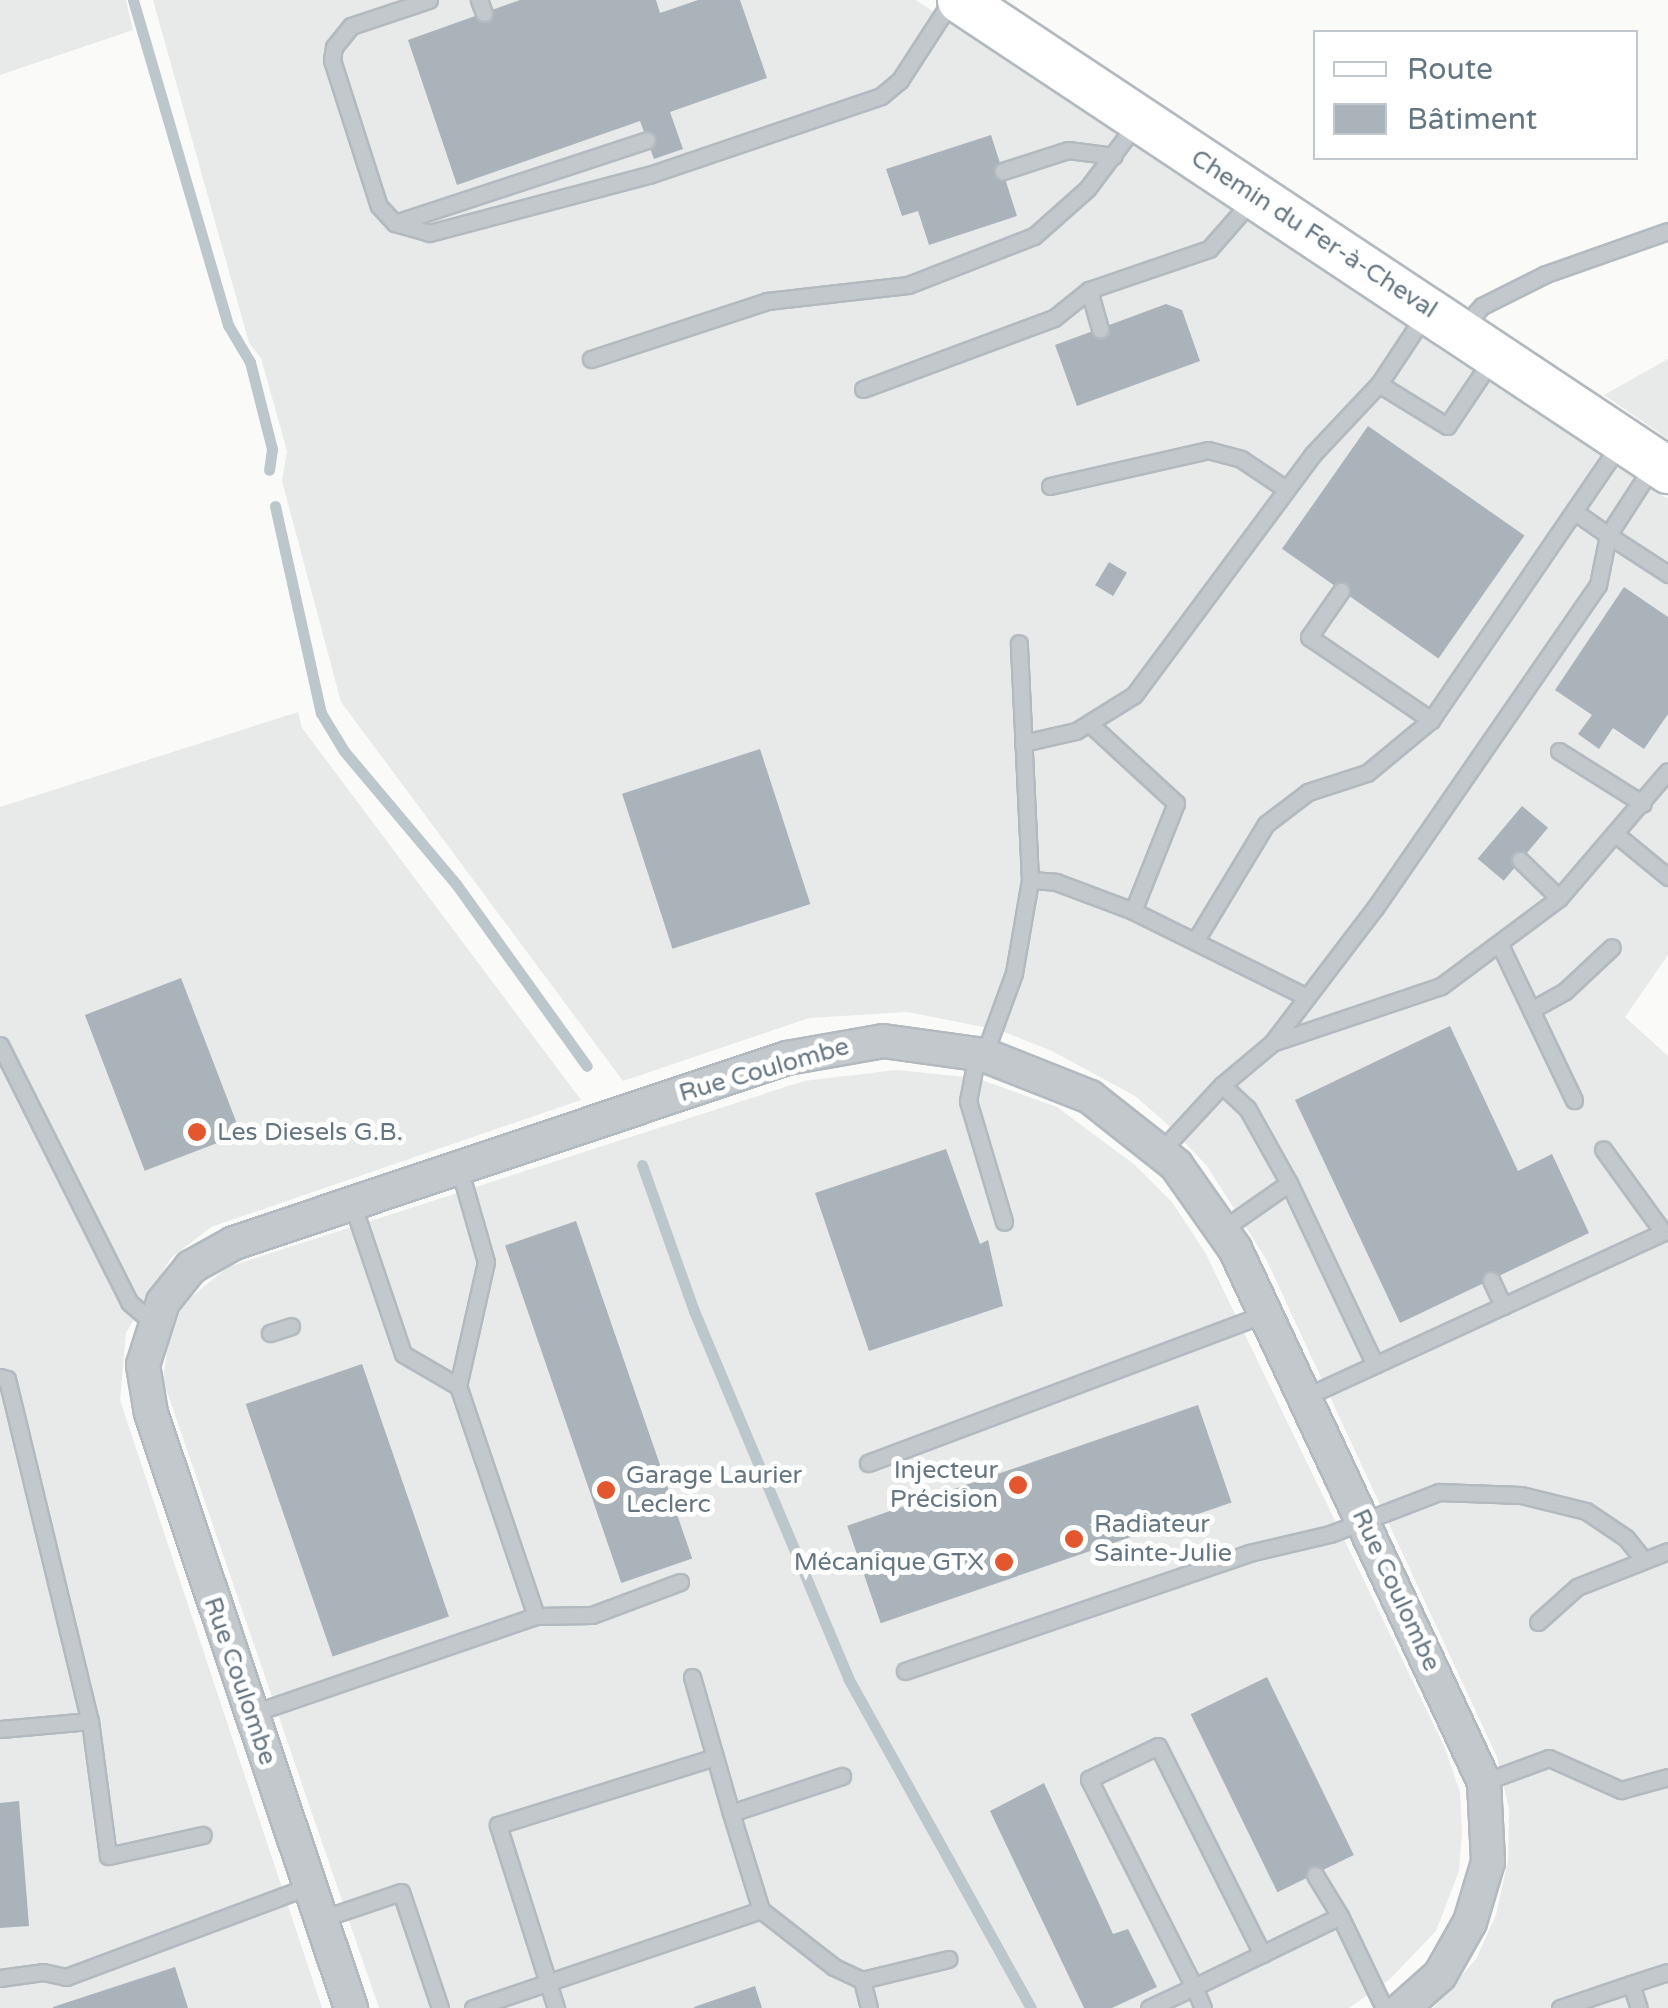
<!DOCTYPE html>
<meta charset="utf-8">
<style>
body{margin:0}
#map{position:relative;width:1668px;height:2008px;overflow:hidden;background:#fafaf8;font-family:"Varela Round",sans-serif}
div>[style]{position:absolute}
[style*='--x']{left:calc(var(--x)*1px);top:calc(var(--y)*1px);width:calc(var(--w)*1px);rotate:calc(var(--a)*1deg)}
.built>*{inset:0;background:#e8e9e9}
.stream>*{height:11px;margin:-5.5px;padding:0 5.5px;transform-origin:5.5px;border-radius:5.5px;background:#bbc7cb}
.building>*{inset:0;background:#aab3b9;transform-origin:0 0}
.roads{filter:drop-shadow(2px 0 #b3babf) drop-shadow(-2px 0 #b3babf) drop-shadow(0 2px #b3babf) drop-shadow(0 -2px #b3babf)}
.lane>*{height:15px;margin:-7.5px;padding:0 7.5px;transform-origin:7.5px;border-radius:7.5px;background:#c3c8cc}
.street>*{height:32px;margin:-16px;padding:0 16px;transform-origin:16px;border-radius:16px;background:#c3c8cc}
.secondary>*{height:45px;margin:-22.5px;padding:0 22.5px;transform-origin:22.5px;border-radius:22.5px;background:#fff}
.dots>*{width:28px;height:28px;translate:-50% -50%;box-sizing:border-box;border:5px solid #fff;border-radius:50%}
span{translate:-50% -50%;white-space:nowrap;text-align:center;line-height:1.15;-webkit-text-stroke:10px #fff;paint-order:stroke}
.street-label{font-size:25px;color:#657683}
.poi-label{font-size:25px;color:#657683}
.left{translate:0 -50%;text-align:left}
.right{translate:-100% -50%;text-align:right}
.legend{position:absolute;left:1313px;top:30px;width:325px;height:130px;box-sizing:border-box;background:#fff;border:2px solid #c1c8cd;margin:0;padding:12px 18px;list-style:none;font-size:30px;color:#657683}
.legend li{display:flex;align-items:center;gap:20px;height:50px}
.legend b{width:50px;border:2px solid #c1c8cd}
</style>
<div id="map">
<div class="built">
<div style="clip-path:polygon(0 0,126px 0,133px 30px,0 75px)"></div>
<div style="clip-path:polygon(153px 0,916px 0,1668px 499px,1668px 955px,1625px 1017px,1668px 1056px,1668px 2008px,1433px 2008px,1476px 1959px,1496px 1915px,1508px 1860px,1509px 1809px,1497px 1757px,1266px 1259px,1207px 1166px,1166px 1123px,1135px 1096px,1052px 1051px,999px 1030px,907px 1012px,809px 1018px,623px 1081px,341px 702px,282px 481px,287px 451px,261px 358px,249px 343px)"></div>
<div style="clip-path:polygon(1668px 359px,1668px 439px,1604px 395px)"></div>
<div style="clip-path:polygon(298px 712px,302px 728px,581px 1100px,211px 1227px,171px 1258px,126px 1333px,120px 1400px,322px 2008px,0 2008px,0 807px)"></div>
<div style="clip-path:polygon(896px 1070px,976px 1078px,1057px 1107px,1135px 1165px,1172px 1202px,1206px 1254px,1445px 1748px,1460px 1792px,1462px 1832px,1459px 1871px,1436px 1931px,1390px 1979px,1349px 2008px,379px 2008px,163px 1380px,170px 1328px,184px 1303px,228px 1267px,804px 1081px)"></div>
</div>
<div class="stream">
<div style="--x:133;--y:0;--w:339;--a:73.7"></div>
<div style="--x:228;--y:325;--w:43;--a:59.3"></div>
<div style="--x:250;--y:362;--w:90;--a:75.8"></div>
<div style="--x:272;--y:449;--w:21;--a:98"></div>
<div style="--x:275;--y:506;--w:212;--a:77.5"></div>
<div style="--x:321;--y:713;--w:44;--a:58.8"></div>
<div style="--x:344;--y:751;--w:174;--a:49.9"></div>
<div style="--x:456;--y:884;--w:224;--a:54.3"></div>
<div style="--x:642;--y:1165;--w:155;--a:70.4"></div>
<div style="--x:694;--y:1311;--w:398;--a:67.2"></div>
<div style="--x:848;--y:1678;--w:377;--a:61"></div>
</div>
<div class="building">
<div style="clip-path:polygon(520px 0,656px 0,660px 13px,698px 0,740px 0,767px 78px,670px 112px,683px 149px,654px 159px,640px 121px,457px 185px,408px 40px)"></div>
<div style="clip-path:polygon(991px 135px,1017px 216px,929px 245px,918px 211px,902px 216px,886px 169px)"></div>
<div style="clip-path:polygon(1166px 304px,1182px 310px,1200px 361px,1077px 406px,1055px 345px)"></div>
<div style="left:1368px;top:426px;width:191px;height:150px;rotate:35deg"></div>
<div style="left:1109px;top:562px;width:21px;height:27px;rotate:31deg"></div>
<div style="clip-path:polygon(1624px 587px,1668px 617px,1668px 714px,1644px 749px,1613px 728px,1599px 749px,1578px 734px,1592px 715px,1555px 690px)"></div>
<div style="left:760px;top:749px;width:163px;height:145px;rotate:72deg"></div>
<div style="left:1522px;top:806px;width:34px;height:69px;rotate:40deg"></div>
<div style="left:181px;top:978px;width:167px;height:103px;rotate:69deg"></div>
<div style="clip-path:polygon(1450px 1026px,1518px 1171px,1552px 1154px,1589px 1233px,1400px 1323px,1295px 1100px)"></div>
<div style="clip-path:polygon(946px 1149px,980px 1244px,988px 1240px,1003px 1306px,869px 1351px,815px 1193px)"></div>
<div style="left:576px;top:1221px;width:357px;height:75px;rotate:71deg"></div>
<div style="left:362px;top:1364px;width:267px;height:123px;rotate:71deg"></div>
<div style="left:1198px;top:1405px;width:103px;height:371px;rotate:71deg"></div>
<div style="left:1267px;top:1677px;width:198px;height:85px;rotate:64deg"></div>
<div style="clip-path:polygon(1044px 1783px,1113px 1934px,1128px 1929px,1157px 1987px,1112px 2008px,1084px 2008px,990px 1811px)"></div>
<div style="clip-path:polygon(19px 1801px,29px 1926px,0 1928px,0 1803px)"></div>
<div style="clip-path:polygon(175px 1967px,188px 2008px,53px 2008px,53px 2007px)"></div>
<div style="clip-path:polygon(755px 1986px,762px 2008px,694px 2008px,694px 2007px)"></div>
</div>
<div class="roads">
<div class="lane">
<div style="--x:429;--y:0;--w:82;--a:161.6"></div>
<div style="--x:351;--y:26;--w:27;--a:129"></div>
<div style="--x:334;--y:47;--w:13;--a:99"></div>
<div style="--x:332;--y:60;--w:153;--a:72.2"></div>
<div style="--x:379;--y:206;--w:23;--a:47"></div>
<div style="--x:395;--y:223;--w:35;--a:16"></div>
<div style="--x:429;--y:233;--w:228;--a:-14.8"></div>
<div style="--x:649;--y:175;--w:245;--a:-18.8"></div>
<div style="--x:881;--y:96;--w:25;--a:-40"></div>
<div style="--x:900;--y:80;--w:95;--a:-57"></div>
<div style="--x:479;--y:0;--w:14;--a:69"></div>
<div style="--x:1003;--y:171;--w:68;--a:-17.9"></div>
<div style="--x:1068;--y:150;--w:46;--a:7.4"></div>
<div style="--x:395;--y:223;--w:265;--a:-18.2"></div>
<div style="--x:1089;--y:290;--w:41;--a:74.2"></div>
<div style="--x:1426;--y:313;--w:85;--a:123.5"></div>
<div style="--x:1379;--y:384;--w:80;--a:31.7"></div>
<div style="--x:1447;--y:426;--w:81;--a:-56.1"></div>
<div style="--x:1462;--y:328;--w:30;--a:-48"></div>
<div style="--x:1482;--y:306;--w:72;--a:-26.6"></div>
<div style="--x:1546;--y:274;--w:129;--a:-19.4"></div>
<div style="--x:591;--y:359;--w:185;--a:-18.2"></div>
<div style="--x:767;--y:301;--w:142;--a:-6.5"></div>
<div style="--x:908;--y:285;--w:135;--a:-21.3"></div>
<div style="--x:1034;--y:236;--w:71;--a:-41.6"></div>
<div style="--x:1087;--y:189;--w:81;--a:-53"></div>
<div style="--x:863;--y:389;--w:204;--a:-20.4"></div>
<div style="--x:1054;--y:318;--w:45;--a:-38.7"></div>
<div style="--x:1089;--y:290;--w:127;--a:-18.9"></div>
<div style="--x:1209;--y:249;--w:67;--a:-48.7"></div>
<div style="--x:1654;--y:464;--w:85;--a:122.9"></div>
<div style="--x:1608;--y:535;--w:72;--a:33"></div>
<div style="--x:1050;--y:486;--w:162;--a:-12.8"></div>
<div style="--x:1208;--y:450;--w:34;--a:15"></div>
<div style="--x:1241;--y:459;--w:54;--a:33.7"></div>
<div style="--x:1341;--y:591;--w:56;--a:124.8"></div>
<div style="--x:1309;--y:637;--w:148;--a:34.2"></div>
<div style="--x:1431;--y:720;--w:336;--a:-55.6"></div>
<div style="--x:1090;--y:724;--w:117;--a:42.6"></div>
<div style="--x:1176;--y:803;--w:116;--a:111.7"></div>
<div style="--x:1023;--y:743;--w:54;--a:-12.8"></div>
<div style="--x:1076;--y:731;--w:68;--a:-31.8"></div>
<div style="--x:1134;--y:695;--w:299;--a:-53.4"></div>
<div style="--x:1312;--y:455;--w:98;--a:-46.7"></div>
<div style="--x:1559;--y:751;--w:99;--a:32.2"></div>
<div style="--x:1618;--y:836;--w:65;--a:39.4"></div>
<div style="--x:1520;--y:860;--w:54;--a:44.3"></div>
<div style="--x:1030;--y:880;--w:26;--a:4"></div>
<div style="--x:1056;--y:882;--w:82;--a:20.6"></div>
<div style="--x:1133;--y:911;--w:194;--a:26.3"></div>
<div style="--x:1197;--y:938;--w:133;--a:-58.8"></div>
<div style="--x:1266;--y:824;--w:53;--a:-37.3"></div>
<div style="--x:1308;--y:792;--w:62;--a:-17.9"></div>
<div style="--x:1367;--y:773;--w:83;--a:-39.6"></div>
<div style="--x:1500;--y:945;--w:172;--a:64.5"></div>
<div style="--x:1531;--y:1010;--w:39;--a:-29"></div>
<div style="--x:1565;--y:991;--w:64;--a:-43.1"></div>
<div style="--x:1272;--y:1043;--w:178;--a:-18.6"></div>
<div style="--x:1441;--y:986;--w:147;--a:-36.7"></div>
<div style="--x:1559;--y:898;--w:167;--a:-49.4"></div>
<div style="--x:0;--y:1045;--w:288;--a:63.3"></div>
<div style="--x:129;--y:1302;--w:32;--a:41"></div>
<div style="--x:977;--y:1054;--w:48;--a:100.8"></div>
<div style="--x:968;--y:1101;--w:126;--a:73.4"></div>
<div style="--x:984;--y:1055;--w:87;--a:-69.9"></div>
<div style="--x:1014;--y:973;--w:94;--a:-80.2"></div>
<div style="--x:1030;--y:880;--w:237;--a:-92.7"></div>
<div style="--x:1222;--y:1085;--w:65;--a:-40"></div>
<div style="--x:1272;--y:1043;--w:170;--a:-52.7"></div>
<div style="--x:1375;--y:908;--w:393;--a:-55.4"></div>
<div style="--x:1598;--y:585;--w:51;--a:-78.7"></div>
<div style="--x:1608;--y:535;--w:40;--a:-145.1"></div>
<div style="--x:1161;--y:1151;--w:90;--a:-47.3"></div>
<div style="--x:1222;--y:1085;--w:34;--a:43"></div>
<div style="--x:1247;--y:1108;--w:86;--a:60.8"></div>
<div style="--x:1289;--y:1183;--w:80;--a:145.1"></div>
<div style="--x:1289;--y:1183;--w:201;--a:64.7"></div>
<div style="--x:352;--y:1203;--w:159;--a:71.3"></div>
<div style="--x:403;--y:1354;--w:64;--a:30.2"></div>
<div style="--x:1491;--y:1280;--w:29;--a:65"></div>
<div style="--x:270;--y:1333;--w:22;--a:-18"></div>
<div style="--x:0;--y:1377;--w:7;--a:16"></div>
<div style="--x:7;--y:1379;--w:352;--a:76.4"></div>
<div style="--x:90;--y:1721;--w:90;--a:174.9"></div>
<div style="--x:1305;--y:1397;--w:394;--a:-24.7"></div>
<div style="--x:1663;--y:1232;--w:102;--a:-125.9"></div>
<div style="--x:868;--y:1463;--w:424;--a:-20.6"></div>
<div style="--x:536;--y:1616;--w:56;--a:-1"></div>
<div style="--x:592;--y:1615;--w:94;--a:-20.6"></div>
<div style="--x:1538;--y:1622;--w:52;--a:-41.9"></div>
<div style="--x:1577;--y:1587;--w:98;--a:-21.6"></div>
<div style="--x:905;--y:1671;--w:364;--a:-18.9"></div>
<div style="--x:1249;--y:1553;--w:83;--a:-13.2"></div>
<div style="--x:1330;--y:1534;--w:117;--a:-21.1"></div>
<div style="--x:1439;--y:1492;--w:82;--a:2.1"></div>
<div style="--x:1521;--y:1495;--w:67;--a:13.8"></div>
<div style="--x:1586;--y:1511;--w:48;--a:34"></div>
<div style="--x:1626;--y:1538;--w:27;--a:51"></div>
<div style="--x:692;--y:1677;--w:141;--a:74"></div>
<div style="--x:251;--y:1714;--w:301;--a:-19"></div>
<div style="--x:536;--y:1616;--w:243;--a:-108.7"></div>
<div style="--x:458;--y:1386;--w:127;--a:-77.3"></div>
<div style="--x:486;--y:1262;--w:98;--a:-106"></div>
<div style="--x:90;--y:1721;--w:136;--a:82.4"></div>
<div style="--x:108;--y:1856;--w:97;--a:-12.5"></div>
<div style="--x:1484;--y:1782;--w:69;--a:-20.3"></div>
<div style="--x:1549;--y:1758;--w:79;--a:24"></div>
<div style="--x:1621;--y:1790;--w:49;--a:-15.5"></div>
<div style="--x:1315;--y:1875;--w:48;--a:58.6"></div>
<div style="--x:761;--y:1910;--w:102;--a:-107.2"></div>
<div style="--x:731;--y:1813;--w:117;--a:-18.4"></div>
<div style="--x:321;--y:1919;--w:84;--a:-18.6"></div>
<div style="--x:401;--y:1892;--w:122;--a:71.4"></div>
<div style="--x:0;--y:1978;--w:43;--a:-7.9"></div>
<div style="--x:43;--y:1972;--w:24;--a:12"></div>
<div style="--x:66;--y:1977;--w:260;--a:-20.5"></div>
<div style="--x:862;--y:1980;--w:29;--a:76"></div>
<div style="--x:1631;--y:1984;--w:39;--a:-18"></div>
<div style="--x:473;--y:2008;--w:304;--a:-18.8"></div>
<div style="--x:761;--y:1910;--w:93;--a:38"></div>
<div style="--x:834;--y:1967;--w:31;--a:25"></div>
<div style="--x:862;--y:1980;--w:89;--a:-13.7"></div>
<div style="--x:556;--y:2008;--w:192;--a:-107.6"></div>
<div style="--x:498;--y:1825;--w:227;--a:-17.4"></div>
<div style="--x:1149;--y:2008;--w:50;--a:-25"></div>
<div style="--x:1194;--y:1987;--w:233;--a:-116.8"></div>
<div style="--x:1089;--y:1779;--w:76;--a:-25.6"></div>
<div style="--x:1158;--y:1746;--w:233;--a:63.4"></div>
<div style="--x:1203;--y:2008;--w:23;--a:-113"></div>
<div style="--x:1194;--y:1987;--w:162;--a:-25.9"></div>
<div style="--x:1340;--y:1916;--w:102;--a:64.4"></div>
<div style="--x:1560;--y:2008;--w:75;--a:-18.7"></div>
<div style="--x:1631;--y:1984;--w:25;--a:72"></div>
</div>
<div class="street">
<div style="--x:351;--y:2008;--w:628;--a:-108.58"></div>
<div style="--x:151;--y:1413;--w:49;--a:-99.5"></div>
<div style="--x:143;--y:1365;--w:66;--a:-72.4"></div>
<div style="--x:163;--y:1302;--w:45;--a:-51.3"></div>
<div style="--x:191;--y:1267;--w:49;--a:-29.2"></div>
<div style="--x:234;--y:1243;--w:583;--a:-18.5"></div>
<div style="--x:787;--y:1058;--w:97;--a:-10"></div>
<div style="--x:883;--y:1041;--w:102;--a:7.9"></div>
<div style="--x:984;--y:1055;--w:114;--a:21.6"></div>
<div style="--x:1090;--y:1097;--w:110;--a:38.3"></div>
<div style="--x:1176;--y:1165;--w:103;--a:54.9"></div>
<div style="--x:1235;--y:1249;--w:588;--a:64.96"></div>
<div style="--x:1484;--y:1782;--w:80;--a:87.1"></div>
<div style="--x:1488;--y:1862;--w:63;--a:106.7"></div>
<div style="--x:1470;--y:1922;--w:61;--a:119.5"></div>
<div style="--x:1440;--y:1975;--w:50;--a:138.3"></div>
</div>
<div class="secondary">
<div style="--x:960;--y:0;--w:850;--a:33.58"></div>
</div>
</div>
<div class="dots">
<div style="left:197px;top:1132px;background:#e4572e"></div>
<div style="left:1018px;top:1485px;background:#e4572e"></div>
<div style="left:606px;top:1490px;background:#e4572e"></div>
<div style="left:1074px;top:1539px;background:#e4572e"></div>
<div style="left:1004px;top:1562px;background:#e4572e"></div>
</div>
<div class="street-label">
<span style="left:1314px;top:234px;rotate:33deg">Chemin du Fer-à-Cheval</span>
<span style="left:764px;top:1070px;rotate:-16deg">Rue Coulombe</span>
<span style="left:1396px;top:1590px;rotate:65deg">Rue Coulombe</span>
<span style="left:240px;top:1681px;rotate:71deg">Rue Coulombe</span>
</div>
<div class="poi-label">
<span class="left" style="left:217px;top:1132px">Les Diesels G.B.</span>
<span class="right" style="left:998px;top:1485px">Injecteur<br>Précision</span>
<span class="left" style="left:626px;top:1490px">Garage Laurier<br>Leclerc</span>
<span class="left" style="left:1094px;top:1539px">Radiateur<br>Sainte-Julie</span>
<span class="right" style="left:984px;top:1562px">Mécanique GTX</span>
</div>
<ul class="legend">
<li><b style="height:12px;background:#fff"></b>Route</li>
<li><b style="height:28px;background:#aab3b9"></b>Bâtiment</li>
</ul>
</div>
